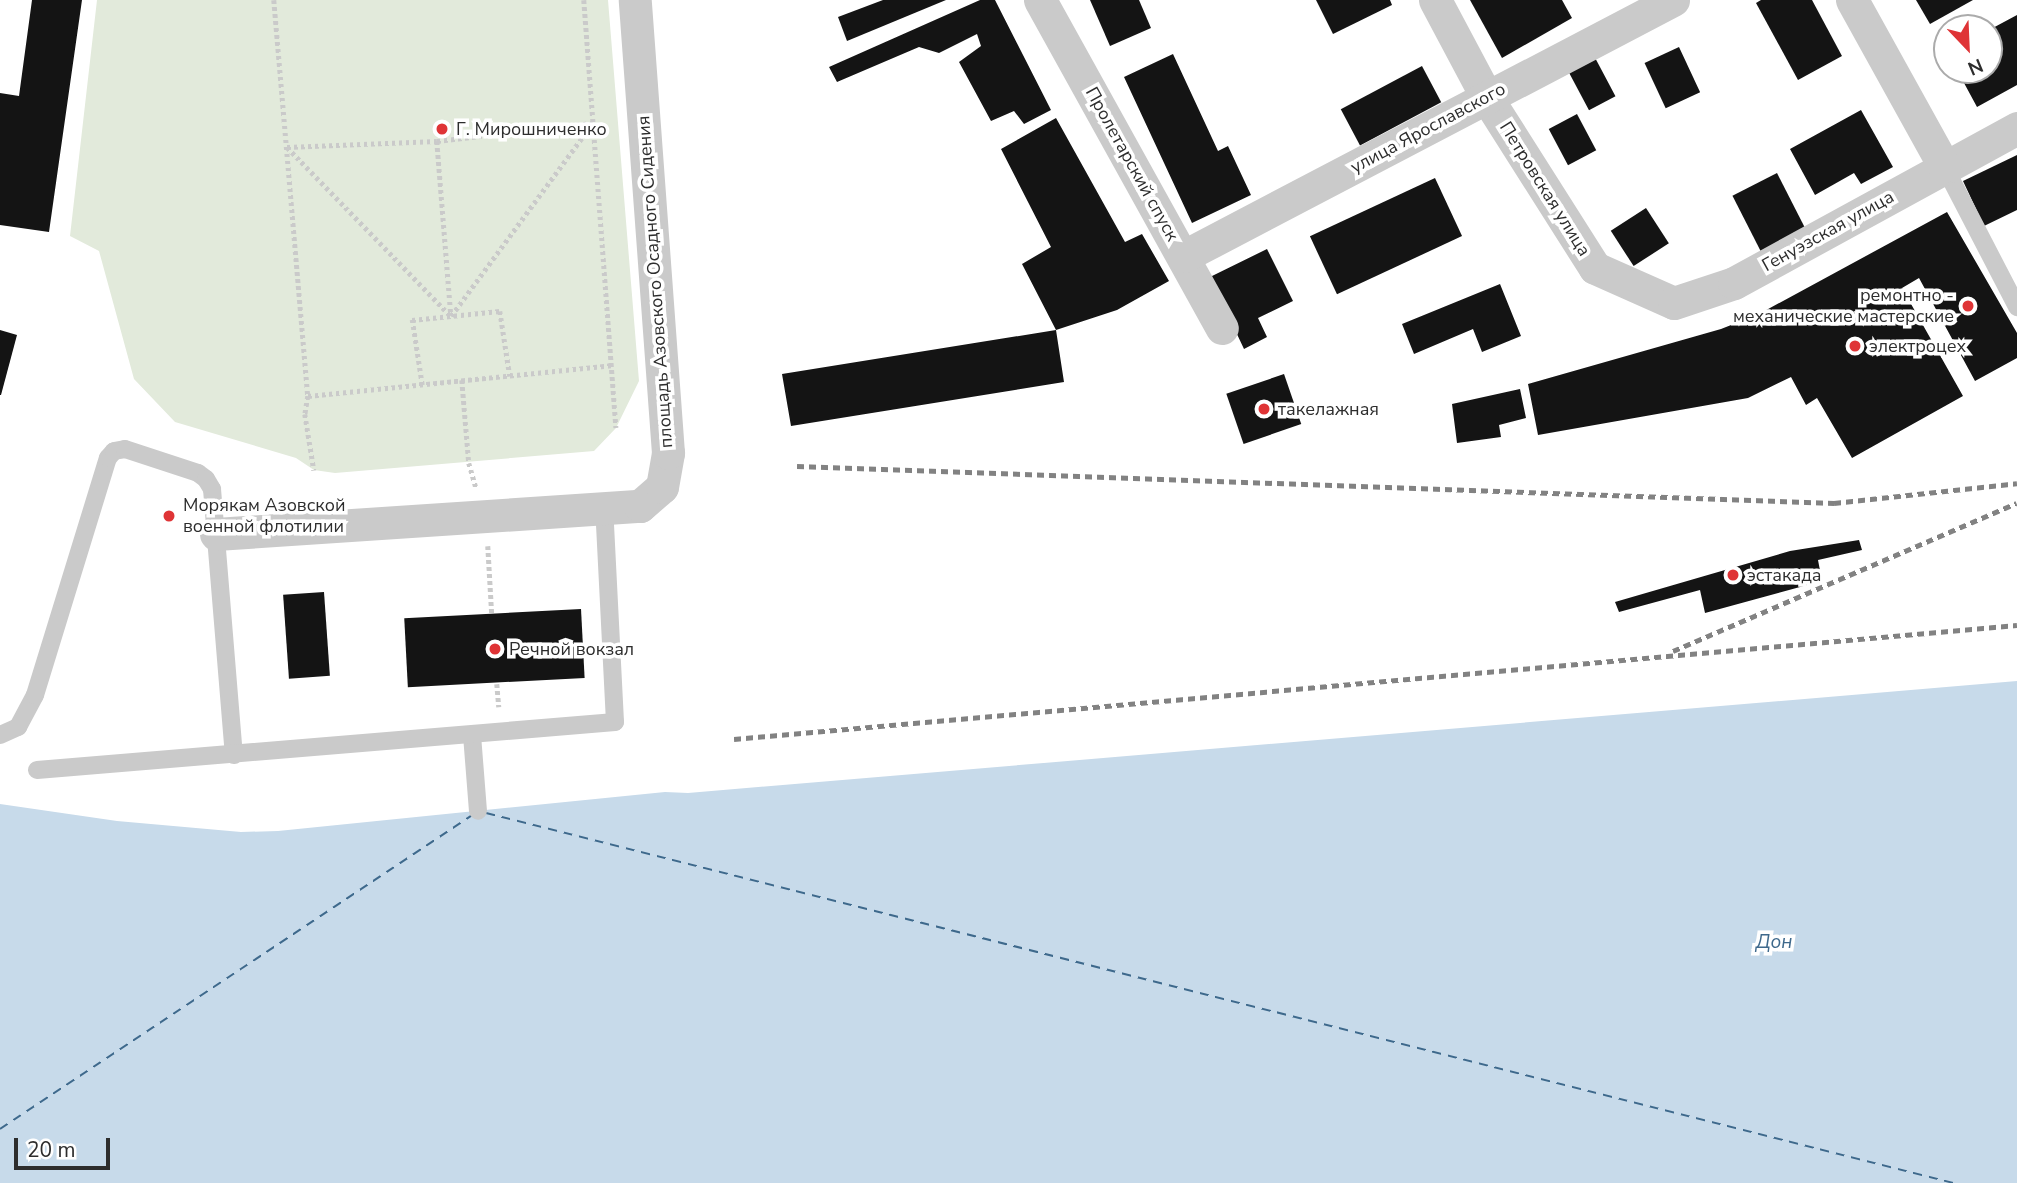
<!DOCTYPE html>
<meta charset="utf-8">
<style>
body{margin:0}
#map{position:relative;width:2017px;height:1183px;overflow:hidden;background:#fff;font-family:"Nunito Sans",sans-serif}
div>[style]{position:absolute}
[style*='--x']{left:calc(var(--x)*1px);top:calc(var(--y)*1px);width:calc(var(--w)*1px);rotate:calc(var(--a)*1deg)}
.green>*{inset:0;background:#e2eadb}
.water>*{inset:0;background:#c7daea}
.ferry>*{height:2px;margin-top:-1px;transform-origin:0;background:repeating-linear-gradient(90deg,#3e698c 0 9px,transparent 0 16px)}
.building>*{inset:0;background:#141414;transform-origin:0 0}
.path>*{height:4.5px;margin-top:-2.25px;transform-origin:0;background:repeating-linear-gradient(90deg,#cacaca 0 3.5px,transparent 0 7px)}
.service>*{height:18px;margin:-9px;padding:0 9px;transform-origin:9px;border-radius:9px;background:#cacaca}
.minor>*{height:33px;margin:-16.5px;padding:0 16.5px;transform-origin:16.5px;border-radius:16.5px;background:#cacaca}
.rail>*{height:5px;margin-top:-2.5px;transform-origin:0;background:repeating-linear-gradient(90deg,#828282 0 7px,transparent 0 12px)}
.dots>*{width:19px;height:19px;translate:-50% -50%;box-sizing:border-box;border:4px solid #fff;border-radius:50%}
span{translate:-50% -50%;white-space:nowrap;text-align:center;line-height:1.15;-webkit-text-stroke:7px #fff;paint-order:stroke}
.street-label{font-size:18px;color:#2d2d2d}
.poi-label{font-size:18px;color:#2d2d2d}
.left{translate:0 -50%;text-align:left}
.right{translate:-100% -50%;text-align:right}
.water-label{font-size:19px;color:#3e698c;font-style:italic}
.north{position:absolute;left:1933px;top:14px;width:70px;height:70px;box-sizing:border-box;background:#fff;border:2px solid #ababab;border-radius:50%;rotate:157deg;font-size:19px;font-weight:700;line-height:28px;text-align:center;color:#2d2d2d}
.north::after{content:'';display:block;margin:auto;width:24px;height:32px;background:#df3436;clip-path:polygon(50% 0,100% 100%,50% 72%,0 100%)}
.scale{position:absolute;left:14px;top:1138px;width:96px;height:32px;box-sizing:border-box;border:4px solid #2d2d2d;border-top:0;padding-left:9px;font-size:21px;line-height:24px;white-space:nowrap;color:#2d2d2d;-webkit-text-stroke:5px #fff;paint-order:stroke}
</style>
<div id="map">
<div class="green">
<div style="clip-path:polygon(97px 0,608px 0,639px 381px,616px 428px,594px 451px,335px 473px,314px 470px,296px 458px,175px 422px,134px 379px,99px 251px,70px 236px)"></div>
</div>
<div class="water">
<div style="clip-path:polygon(2017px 681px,2017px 1183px,0 1183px,0 804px,117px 821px,241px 832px,278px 831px,665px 792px,688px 793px)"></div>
</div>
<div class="ferry">
<div style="--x:486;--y:813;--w:1514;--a:14.15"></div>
<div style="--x:0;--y:1129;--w:566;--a:-33.61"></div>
</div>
<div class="building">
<div style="clip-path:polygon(32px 0,82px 0,49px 232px,0 225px,0 93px,19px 96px)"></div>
<div style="clip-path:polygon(883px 0,946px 0,847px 41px,838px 17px)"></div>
<div style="clip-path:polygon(980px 0,995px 0,1051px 110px,1024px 124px,1014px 111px,991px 121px,959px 62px,981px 46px,977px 34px,939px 53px,919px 47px,837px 82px,829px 67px)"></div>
<div style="clip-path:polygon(1090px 0,1139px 0,1151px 28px,1110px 46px)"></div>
<div style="clip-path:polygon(1316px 0,1390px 0,1392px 5px,1333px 34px)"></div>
<div style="clip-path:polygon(1470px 0,1562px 0,1572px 18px,1502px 58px)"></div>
<div style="clip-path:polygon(1761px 0,1812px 0,1842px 56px,1798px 80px,1756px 3px)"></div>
<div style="clip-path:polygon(1916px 0,1973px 0,1930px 24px)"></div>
<div style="clip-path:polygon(2017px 15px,2017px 85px,1977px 107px,1957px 70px,1989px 70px,1989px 30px)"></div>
<div style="left:1679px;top:47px;width:50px;height:38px;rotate:65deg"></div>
<div style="left:1592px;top:52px;width:50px;height:30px;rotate:62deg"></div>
<div style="clip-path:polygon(1173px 54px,1218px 151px,1228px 146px,1251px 195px,1192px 223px,1124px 77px)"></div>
<div style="left:1422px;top:66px;width:41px;height:92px;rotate:62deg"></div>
<div style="clip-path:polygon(1861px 110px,1893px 167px,1861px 184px,1854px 173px,1815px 195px,1790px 149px)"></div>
<div style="left:1577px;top:114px;width:41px;height:32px;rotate:62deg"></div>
<div style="clip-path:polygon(1056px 118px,1125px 242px,1142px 234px,1169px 281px,1117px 310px,1056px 330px,1064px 382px,791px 426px,782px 374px,1056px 330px,1022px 264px,1051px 247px,1001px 149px)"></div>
<div style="clip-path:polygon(2017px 155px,2017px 210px,1984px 226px,1963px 181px)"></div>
<div style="left:1777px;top:173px;width:64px;height:50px;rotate:63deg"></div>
<div style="left:1435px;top:178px;width:64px;height:138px;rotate:65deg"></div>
<div style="left:1646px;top:208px;width:42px;height:42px;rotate:57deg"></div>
<div style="clip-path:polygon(1947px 212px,2017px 333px,2017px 358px,1975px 381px,1919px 278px,1902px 288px,1963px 396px,1852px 458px,1817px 398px,1806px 405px,1791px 377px,1748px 398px,1538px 435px,1528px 384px,1721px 329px,1759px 314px)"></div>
<div style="clip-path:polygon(1267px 249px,1293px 301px,1258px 318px,1267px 337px,1244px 349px,1210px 277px)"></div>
<div style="clip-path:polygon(1500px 284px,1521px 336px,1482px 352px,1473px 329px,1414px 354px,1402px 324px)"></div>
<div style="clip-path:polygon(0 330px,17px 335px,1px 395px,0 395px)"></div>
<div style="left:1284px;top:374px;width:53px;height:61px;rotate:71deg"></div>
<div style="clip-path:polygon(1520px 389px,1526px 418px,1499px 425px,1501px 437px,1457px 443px,1452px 404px)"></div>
<div style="clip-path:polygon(1859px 540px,1862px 550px,1818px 560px,1822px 581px,1705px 613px,1700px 590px,1619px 612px,1615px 602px,1790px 551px)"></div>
<div style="left:324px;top:592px;width:84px;height:41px;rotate:86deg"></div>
<div style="left:581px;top:609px;width:69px;height:177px;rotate:87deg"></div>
</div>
<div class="path">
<div style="--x:274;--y:0;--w:397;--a:85.1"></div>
<div style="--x:308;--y:396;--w:305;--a:-5.8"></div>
<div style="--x:584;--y:0;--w:429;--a:85.7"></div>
<div style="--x:437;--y:141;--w:175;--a:85.4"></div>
<div style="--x:287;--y:147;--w:235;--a:45.9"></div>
<div style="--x:451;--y:316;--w:240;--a:-53.7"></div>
<div style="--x:287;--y:147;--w:150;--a:-2.3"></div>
<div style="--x:437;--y:141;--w:156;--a:-6.6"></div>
<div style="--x:462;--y:380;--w:83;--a:85.2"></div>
<div style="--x:469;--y:463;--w:25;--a:74"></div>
<div style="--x:422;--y:385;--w:66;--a:-98.7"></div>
<div style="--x:412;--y:320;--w:88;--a:-5.8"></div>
<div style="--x:500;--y:311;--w:66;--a:81.3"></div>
<div style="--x:308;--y:396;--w:18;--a:99"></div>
<div style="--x:305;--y:414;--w:57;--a:80.9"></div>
<div style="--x:488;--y:546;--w:69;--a:86.7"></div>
<div style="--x:497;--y:684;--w:23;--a:85"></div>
</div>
<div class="service">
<div style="--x:1944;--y:166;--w:159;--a:62.6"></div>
<div style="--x:0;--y:735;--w:20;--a:-24"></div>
<div style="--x:18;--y:727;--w:36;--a:-62"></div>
<div style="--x:35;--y:695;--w:248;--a:-72.9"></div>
<div style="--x:108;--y:458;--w:9;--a:-49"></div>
<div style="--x:114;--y:451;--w:11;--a:-10"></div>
<div style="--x:125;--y:449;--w:77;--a:18.2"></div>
<div style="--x:198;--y:473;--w:10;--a:37"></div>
<div style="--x:206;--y:479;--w:12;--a:59"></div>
<div style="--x:212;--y:489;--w:267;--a:85.3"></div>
<div style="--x:472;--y:735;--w:76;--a:85.5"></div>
<div style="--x:37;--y:770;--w:580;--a:-4.75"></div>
<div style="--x:615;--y:722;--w:214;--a:-92.9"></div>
</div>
<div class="minor">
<div style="--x:1040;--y:0;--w:375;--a:61"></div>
<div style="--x:1435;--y:0;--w:111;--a:62"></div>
<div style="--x:1487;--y:98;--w:201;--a:57.6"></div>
<div style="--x:1595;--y:268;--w:86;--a:23.9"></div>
<div style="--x:1674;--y:303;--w:63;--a:-18.4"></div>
<div style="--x:1734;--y:283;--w:323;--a:-28.7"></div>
<div style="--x:1852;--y:0;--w:190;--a:61"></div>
<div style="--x:1184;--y:256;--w:552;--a:-27.63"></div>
<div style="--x:216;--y:534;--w:425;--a:-3.8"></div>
<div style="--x:640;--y:506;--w:29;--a:-41"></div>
<div style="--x:662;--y:487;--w:35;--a:-80"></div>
<div style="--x:668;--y:453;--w:454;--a:-94.2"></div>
</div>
<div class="rail">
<div style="--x:797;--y:466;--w:1038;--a:2.04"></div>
<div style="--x:1834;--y:503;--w:184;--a:-6.2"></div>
<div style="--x:1673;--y:651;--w:374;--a:-23.3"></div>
<div style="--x:734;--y:739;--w:1288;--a:-5.08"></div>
</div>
<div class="dots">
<div style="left:442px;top:129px;background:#df3436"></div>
<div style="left:1968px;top:306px;background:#df3436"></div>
<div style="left:1855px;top:346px;background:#df3436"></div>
<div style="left:1264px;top:409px;background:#df3436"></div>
<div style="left:169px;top:516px;background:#df3436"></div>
<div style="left:1733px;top:575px;background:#df3436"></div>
<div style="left:495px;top:649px;background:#df3436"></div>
</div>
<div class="street-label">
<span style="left:1428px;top:128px;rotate:-28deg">улица Ярославского</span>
<span style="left:1132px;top:164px;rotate:61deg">Пролетарский спуск</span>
<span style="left:1545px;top:189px;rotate:58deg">Петровская улица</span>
<span style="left:1828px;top:231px;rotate:-29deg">Генуэзская улица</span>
<span style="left:655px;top:282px;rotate:-94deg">площадь Азовского Осадного Сидения</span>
</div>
<div class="poi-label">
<span class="left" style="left:456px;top:129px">Г. Мирошниченко</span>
<span class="right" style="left:1954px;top:306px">ремонтно -<br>механические мастерские</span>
<span class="left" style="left:1869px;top:346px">электроцех</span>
<span class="left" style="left:1278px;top:409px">такелажная</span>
<span class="left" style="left:183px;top:516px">Морякам Азовской<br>военной флотилии</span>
<span class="left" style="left:1747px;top:575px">эстакада</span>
<span class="left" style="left:509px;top:649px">Речной вокзал</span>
</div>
<div class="water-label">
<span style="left:1774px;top:943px">Дон</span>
</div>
<div class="north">N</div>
<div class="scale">20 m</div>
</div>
